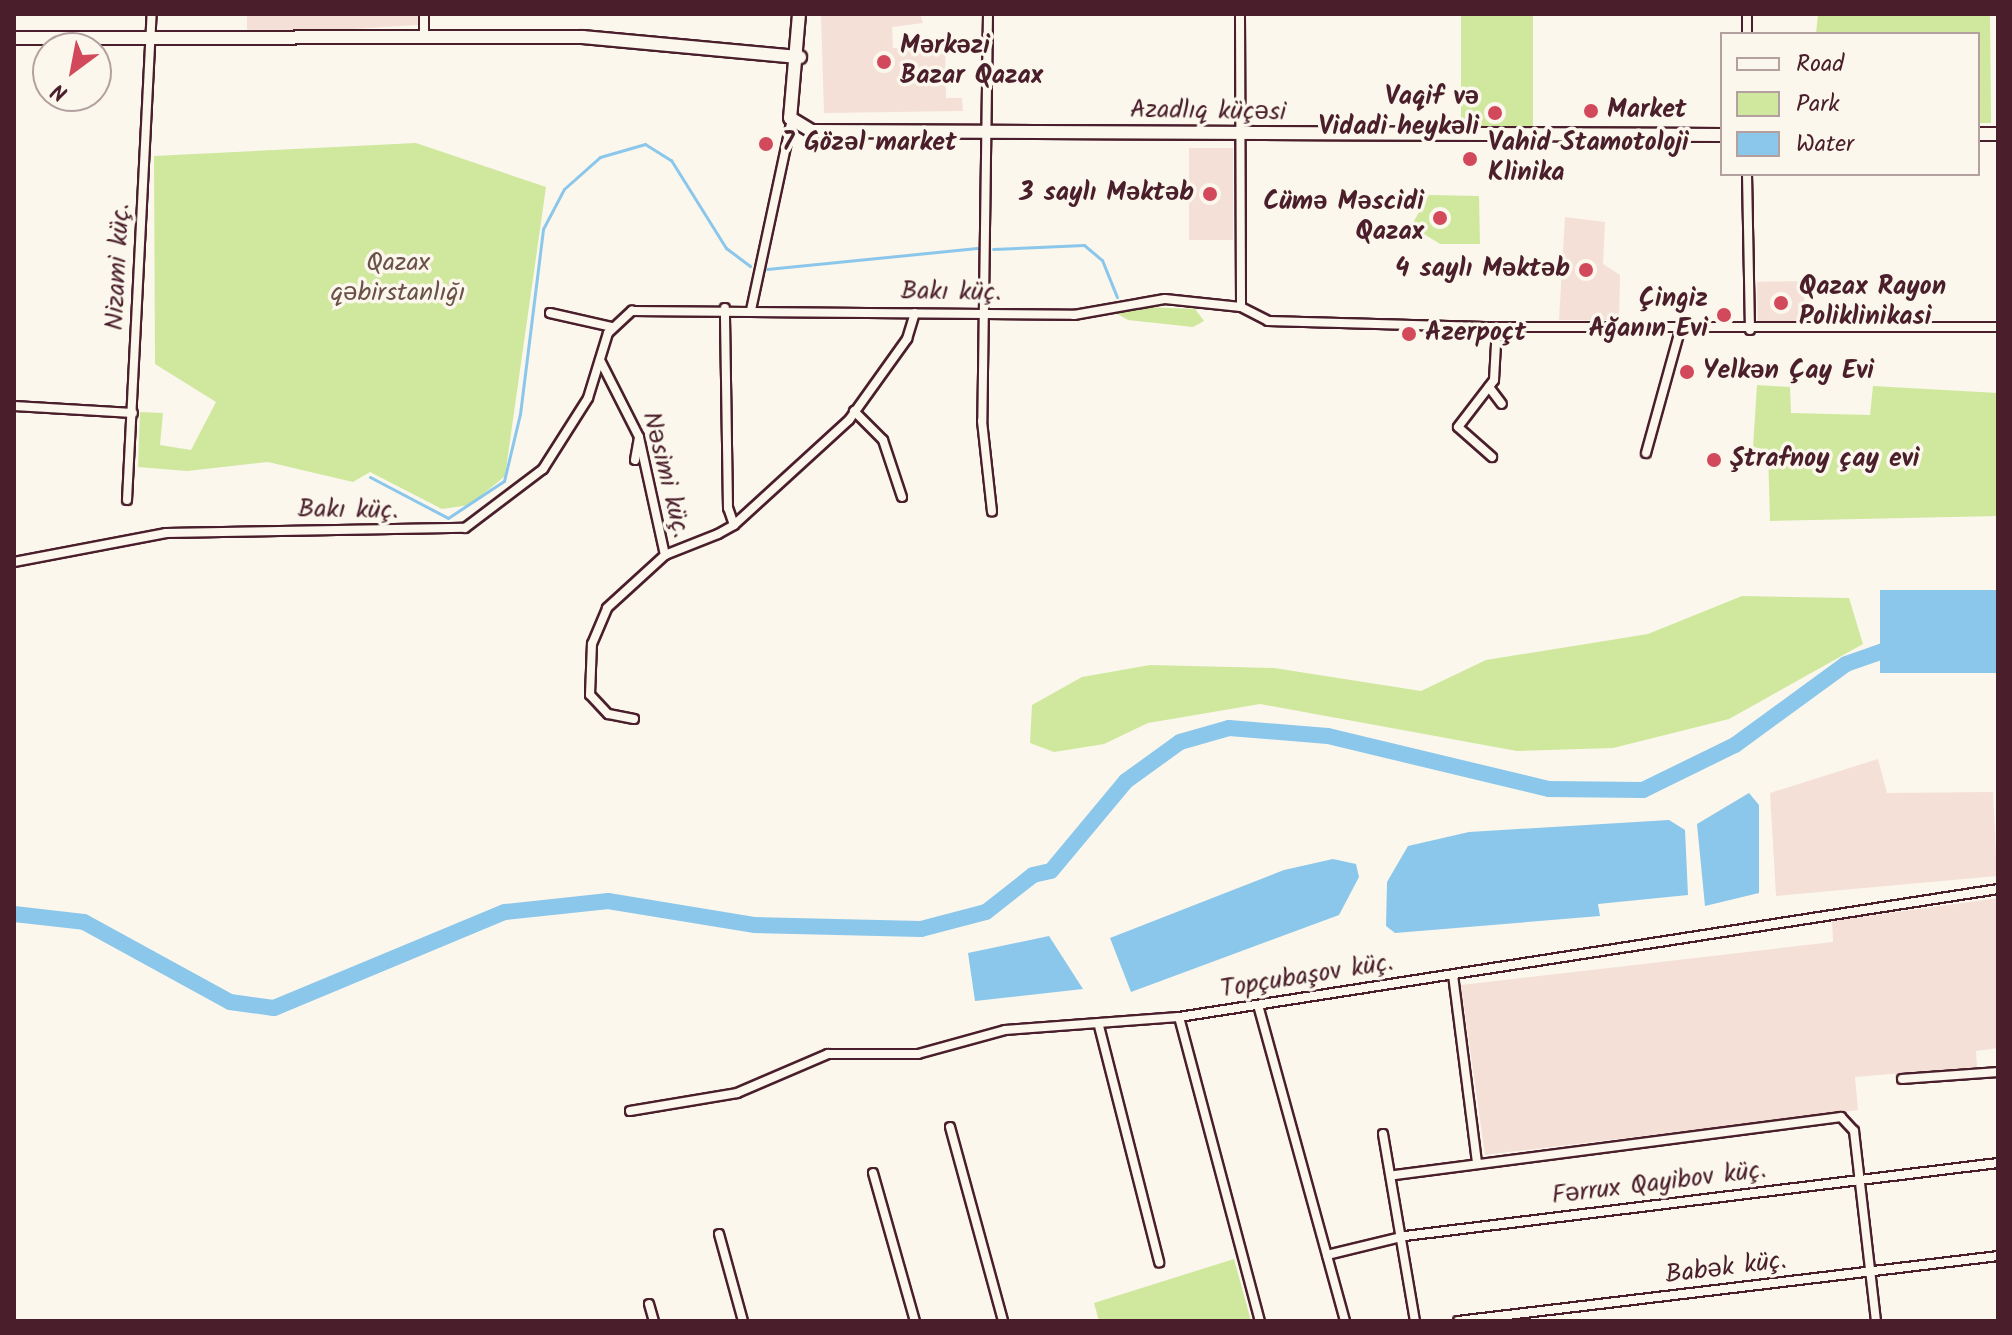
<!DOCTYPE html>
<meta charset="utf-8">
<style>
body{margin:0}
#map{position:relative;width:2012px;height:1335px;overflow:hidden;background:#fbf7ec;font-family:Kalam,sans-serif}
div>[style]{position:absolute}
[style*='--x']{left:calc(var(--x)*1px);top:calc(var(--y)*1px);width:calc(var(--w)*1px);rotate:calc(var(--a)*1deg)}
.built>*{inset:0;background:#f4e0d7;transform-origin:0 0}
.green>*{inset:0;background:#cfe89d;transform-origin:0 0}
.water>*{inset:0;background:#8bc6eb;transform-origin:0 0}
.stream>*{height:3px;margin:-1.5px;padding:0 1.5px;transform-origin:1.5px;border-radius:1.5px;background:#8bc6eb}
.river>*{height:16px;margin:-8px;padding:0 8px;transform-origin:8px;border-radius:8px;background:#8bc6eb}
.roads{filter:drop-shadow(2px 0 #4a1f2b) drop-shadow(-2px 0 #4a1f2b) drop-shadow(0 2px #4a1f2b) drop-shadow(0 -2px #4a1f2b)}
.street>*{height:8px;margin:-4px;padding:0 4px;transform-origin:4px;border-radius:4px;background:#fbf7ec}
.secondary>*{height:12px;margin:-6px;padding:0 6px;transform-origin:6px;border-radius:6px;background:#fbf7ec}
.dots>*{width:22px;height:22px;translate:-50% -50%;box-sizing:border-box;border:4px solid #fbf7ec;border-radius:50%}
span{translate:-50% -50%;white-space:nowrap;text-align:center;line-height:1.15;-webkit-text-stroke:7px #fbf7ec;paint-order:stroke}
.poi-label{font-size:26px;color:#4a1f2b;font-weight:700}
.left{translate:0 -50%;text-align:left}
.right{translate:-100% -50%;text-align:right}
.street-label{font-size:26px;color:#4a1f2b}
.park-label{font-size:26px;color:#6b5148}
.frame{position:absolute;inset:0;border:16px solid #4a1f2b;pointer-events:none}
.legend{position:absolute;left:1720px;top:32px;width:260px;height:144px;box-sizing:border-box;background:#fbf7ec;border:2px solid #b4a19f;margin:0;padding:10px 14px;list-style:none;font-size:24px;color:#4a1f2b}
.legend li{display:flex;align-items:center;gap:16px;height:40px}
.legend b{width:40px;border:2px solid #b4a19f}
.north{position:absolute;left:32px;top:32px;width:80px;height:80px;box-sizing:border-box;background:#fbf7ec;border:2px solid #b4a19f;border-radius:50%;rotate:212deg;font-size:22px;font-weight:700;line-height:32px;text-align:center;color:#4a1f2b}
.north::after{content:'';display:block;margin:auto;width:28px;height:36px;background:#d1495b;clip-path:polygon(50% 0,100% 100%,50% 72%,0 100%)}
</style>
<div id="map">
<div class="built">
<div style="clip-path:polygon(247px 14px,419px 14px,418px 25px,321px 31px,247px 30px)"></div>
<div style="clip-path:polygon(821px 14px,920px 14px,923px 23px,892px 27px,893px 48px,945px 47px,946px 98px,962px 98px,963px 111px,824px 113px)"></div>
<div style="left:1189px;top:148px;width:44px;height:92px"></div>
<div style="clip-path:polygon(1565px 217px,1605px 222px,1603px 264px,1620px 275px,1619px 320px,1559px 320px)"></div>
<div style="left:1804px;top:281px;width:43px;height:47px;rotate:89deg"></div>
<div style="clip-path:polygon(1878px 759px,1887px 793px,1993px 792px,1997px 876px,1776px 896px,1770px 793px)"></div>
<div style="clip-path:polygon(1998px 898px,1998px 1048px,1976px 1051px,1977px 1067px,1855px 1077px,1858px 1110px,1485px 1155px,1461px 985px,1833px 942px,1832px 921px)"></div>
</div>
<div class="green">
<div style="left:1461px;top:14px;width:72px;height:113px"></div>
<div style="clip-path:polygon(1818px 14px,1990px 14px,1991px 123px,1978px 123px,1978px 34px,1816px 34px)"></div>
<div style="clip-path:polygon(416px 143px,546px 187px,505px 476px,470px 505px,442px 509px,370px 472px,353px 482px,268px 462px,187px 471px,138px 467px,140px 412px,163px 413px,160px 445px,191px 450px,216px 402px,155px 364px,154px 156px)"></div>
<div style="clip-path:polygon(1429px 195px,1479px 196px,1480px 244px,1440px 244px,1411px 226px)"></div>
<div style="clip-path:polygon(1122px 306px,1195px 309px,1204px 321px,1193px 327px,1128px 320px,1116px 313px)"></div>
<div style="clip-path:polygon(1757px 385px,1790px 387px,1791px 413px,1870px 415px,1873px 386px,1998px 393px,1998px 516px,1770px 521px,1768px 450px,1753px 447px)"></div>
<div style="clip-path:polygon(1742px 596px,1849px 598px,1863px 644px,1729px 719px,1613px 748px,1517px 751px,1260px 704px,1148px 723px,1104px 744px,1054px 752px,1030px 743px,1032px 705px,1082px 677px,1150px 665px,1274px 668px,1421px 691px,1486px 660px,1648px 634px)"></div>
<div style="clip-path:polygon(1234px 1259px,1251px 1321px,1099px 1321px,1094px 1303px)"></div>
</div>
<div class="water">
<div style="left:1998px;top:590px;width:83px;height:118px;rotate:90deg"></div>
<div style="clip-path:polygon(1749px 793px,1759px 805px,1759px 893px,1705px 906px,1697px 824px)"></div>
<div style="clip-path:polygon(1669px 820px,1685px 830px,1688px 895px,1598px 904px,1600px 916px,1395px 933px,1386px 926px,1387px 882px,1408px 846px,1469px 832px)"></div>
<div style="clip-path:polygon(1333px 859px,1356px 864px,1359px 877px,1339px 915px,1131px 992px,1110px 938px,1284px 870px)"></div>
<div style="clip-path:polygon(1049px 936px,1083px 989px,975px 1001px,968px 953px)"></div>
</div>
<div class="stream">
<div style="--x:993;--y:249;--w:91;--a:-2.5"></div>
<div style="--x:1084;--y:245;--w:23;--a:40"></div>
<div style="--x:1102;--y:260;--w:40;--a:68"></div>
<div style="--x:767;--y:269;--w:211;--a:-5.7"></div>
<div style="--x:370;--y:477;--w:88;--a:27.7"></div>
<div style="--x:448;--y:518;--w:67;--a:-33.5"></div>
<div style="--x:504;--y:481;--w:69;--a:-76.6"></div>
<div style="--x:520;--y:414;--w:186;--a:-82.9"></div>
<div style="--x:543;--y:229;--w:45;--a:-62.3"></div>
<div style="--x:564;--y:189;--w:48;--a:-41.6"></div>
<div style="--x:600;--y:157;--w:47;--a:-16.1"></div>
<div style="--x:645;--y:144;--w:31;--a:32"></div>
<div style="--x:671;--y:160;--w:104;--a:58"></div>
<div style="--x:726;--y:248;--w:30;--a:37"></div>
</div>
<div class="river">
<div style="--x:14;--y:914;--w:70;--a:6.5"></div>
<div style="--x:84;--y:922;--w:166;--a:28.7"></div>
<div style="--x:230;--y:1002;--w:44;--a:7.8"></div>
<div style="--x:274;--y:1008;--w:250;--a:-22.6"></div>
<div style="--x:505;--y:912;--w:104;--a:-6.1"></div>
<div style="--x:608;--y:901;--w:149;--a:9.3"></div>
<div style="--x:755;--y:925;--w:166;--a:1.4"></div>
<div style="--x:921;--y:929;--w:67;--a:-14.7"></div>
<div style="--x:986;--y:912;--w:60;--a:-38.2"></div>
<div style="--x:1033;--y:875;--w:18;--a:-13"></div>
<div style="--x:1051;--y:871;--w:117;--a:-50.2"></div>
<div style="--x:1126;--y:781;--w:67;--a:-35.8"></div>
<div style="--x:1180;--y:742;--w:51;--a:-15.9"></div>
<div style="--x:1229;--y:728;--w:99;--a:4.6"></div>
<div style="--x:1328;--y:736;--w:227;--a:13.5"></div>
<div style="--x:1549;--y:789;--w:94;--a:0.6"></div>
<div style="--x:1643;--y:790;--w:102;--a:-26.1"></div>
<div style="--x:1735;--y:745;--w:137;--a:-36.1"></div>
<div style="--x:1846;--y:664;--w:64;--a:-19.3"></div>
</div>
<div class="roads">
<div class="street">
<div style="--x:988;--y:14;--w:407;--a:90.8"></div>
<div style="--x:982;--y:421;--w:91;--a:83.7"></div>
<div style="--x:1240;--y:14;--w:293;--a:89.8"></div>
<div style="--x:424;--y:33;--w:19;--a:-90"></div>
<div style="--x:1747;--y:34;--w:20;--a:-90"></div>
<div style="--x:1747;--y:174;--w:156;--a:88.9"></div>
<div style="--x:1241;--y:307;--w:30;--a:27"></div>
<div style="--x:1268;--y:321;--w:217;--a:1.6"></div>
<div style="--x:1485;--y:327;--w:513;--a:0"></div>
<div style="--x:751;--y:310;--w:191;--a:-77.9"></div>
<div style="--x:550;--y:313;--w:64;--a:12.7"></div>
<div style="--x:600;--y:360;--w:86;--a:63.1"></div>
<div style="--x:639;--y:437;--w:121;--a:77.6"></div>
<div style="--x:665;--y:555;--w:57;--a:-21.6"></div>
<div style="--x:718;--y:534;--w:18;--a:-29"></div>
<div style="--x:734;--y:525;--w:18;--a:-109"></div>
<div style="--x:728;--y:508;--w:200;--a:-90.9"></div>
<div style="--x:1489;--y:387;--w:21;--a:53"></div>
<div style="--x:14;--y:406;--w:119;--a:3.4"></div>
<div style="--x:854;--y:411;--w:41;--a:45"></div>
<div style="--x:883;--y:440;--w:60;--a:71.6"></div>
<div style="--x:1646;--y:453;--w:128;--a:-74.5"></div>
<div style="--x:1492;--y:457;--w:45;--a:-138.6"></div>
<div style="--x:1458;--y:427;--w:59;--a:-52.5"></div>
<div style="--x:1494;--y:380;--w:53;--a:-86.8"></div>
<div style="--x:635;--y:460;--w:23;--a:-80"></div>
<div style="--x:127;--y:500;--w:487;--a:-87.1"></div>
<div style="--x:734;--y:525;--w:156;--a:-42.4"></div>
<div style="--x:849;--y:420;--w:100;--a:-54.4"></div>
<div style="--x:907;--y:339;--w:27;--a:-73"></div>
<div style="--x:14;--y:562;--w:155;--a:-10.8"></div>
<div style="--x:166;--y:533;--w:299;--a:-1"></div>
<div style="--x:465;--y:528;--w:98;--a:-37.1"></div>
<div style="--x:543;--y:469;--w:84;--a:-57.6"></div>
<div style="--x:588;--y:398;--w:68;--a:-72.9"></div>
<div style="--x:608;--y:333;--w:33;--a:-43"></div>
<div style="--x:632;--y:311;--w:442;--a:0.5"></div>
<div style="--x:1074;--y:315;--w:92;--a:-10"></div>
<div style="--x:1165;--y:299;--w:76;--a:6"></div>
<div style="--x:634;--y:719;--w:26;--a:-169"></div>
<div style="--x:608;--y:714;--w:26;--a:-133"></div>
<div style="--x:590;--y:695;--w:51;--a:-87.8"></div>
<div style="--x:592;--y:644;--w:39;--a:-67"></div>
<div style="--x:607;--y:608;--w:79;--a:-42.4"></div>
<div style="--x:1453;--y:975;--w:189;--a:82.7"></div>
<div style="--x:1258;--y:1005;--w:328;--a:74.6"></div>
<div style="--x:1179;--y:1017;--w:315;--a:75.1"></div>
<div style="--x:1099;--y:1026;--w:244;--a:75.7"></div>
<div style="--x:1902;--y:1079;--w:96;--a:-4.2"></div>
<div style="--x:630;--y:1111;--w:109;--a:-9.5"></div>
<div style="--x:737;--y:1093;--w:99;--a:-23.2"></div>
<div style="--x:828;--y:1054;--w:90;--a:0"></div>
<div style="--x:918;--y:1054;--w:90;--a:-15.4"></div>
<div style="--x:1005;--y:1030;--w:174;--a:-4.3"></div>
<div style="--x:1179;--y:1017;--w:829;--a:-8.88"></div>
<div style="--x:950;--y:1127;--w:201;--a:74.7"></div>
<div style="--x:1383;--y:1134;--w:190;--a:80.3"></div>
<div style="--x:873;--y:1173;--w:154;--a:74.2"></div>
<div style="--x:1395;--y:1175;--w:450;--a:-7.4"></div>
<div style="--x:1841;--y:1117;--w:19;--a:47"></div>
<div style="--x:1854;--y:1131;--w:191;--a:83.4"></div>
<div style="--x:719;--y:1234;--w:90;--a:74.6"></div>
<div style="--x:1327;--y:1255;--w:80;--a:-13.7"></div>
<div style="--x:1405;--y:1236;--w:597;--a:-7.02"></div>
<div style="--x:649;--y:1304;--w:18;--a:74"></div>
<div style="--x:1458;--y:1321;--w:544;--a:-6.86"></div>
</div>
<div class="secondary">
<div style="--x:799;--y:14;--w:104;--a:94.9"></div>
<div style="--x:790;--y:118;--w:26;--a:31"></div>
<div style="--x:812;--y:131;--w:910;--a:0.25"></div>
<div style="--x:14;--y:38;--w:569;--a:-0.1"></div>
<div style="--x:583;--y:37;--w:218;--a:5.3"></div>
<div style="--x:1978;--y:134;--w:20;--a:0"></div>
</div>
</div>
<div class="dots">
<div style="left:884px;top:62px;background:#d1495b"></div>
<div style="left:1591px;top:111px;background:#d1495b"></div>
<div style="left:1495px;top:113px;background:#d1495b"></div>
<div style="left:766px;top:144px;background:#d1495b"></div>
<div style="left:1470px;top:159px;background:#d1495b"></div>
<div style="left:1210px;top:194px;background:#d1495b"></div>
<div style="left:1440px;top:218px;background:#d1495b"></div>
<div style="left:1586px;top:270px;background:#d1495b"></div>
<div style="left:1781px;top:303px;background:#d1495b"></div>
<div style="left:1724px;top:315px;background:#d1495b"></div>
<div style="left:1409px;top:334px;background:#d1495b"></div>
<div style="left:1687px;top:372px;background:#d1495b"></div>
<div style="left:1714px;top:460px;background:#d1495b"></div>
</div>
<div class="poi-label">
<span class="left" style="left:900px;top:62px">Mərkəzi<br>Bazar Qazax</span>
<span class="right" style="left:1479px;top:113px">Vaqif və<br>Vidadi heykəli</span>
<span class="left" style="left:1607px;top:111px">Market</span>
<span class="left" style="left:782px;top:144px">7 Gözəl market</span>
<span class="left" style="left:1488px;top:159px">Vahid Stamotoloji<br>Klinika</span>
<span class="right" style="left:1194px;top:194px">3 saylı Məktəb</span>
<span class="right" style="left:1424px;top:218px">Cümə Məscidi<br>Qazax</span>
<span class="right" style="left:1570px;top:270px">4 saylı Məktəb</span>
<span class="left" style="left:1799px;top:303px">Qazax Rayon<br>Poliklinikasi</span>
<span class="right" style="left:1708px;top:315px">Çingiz<br>Ağanın Evi</span>
<span class="left" style="left:1425px;top:334px">Azerpoçt</span>
<span class="left" style="left:1703px;top:372px">Yelkən Çay Evi</span>
<span class="left" style="left:1730px;top:460px">Ştrafnoy çay evi</span>
</div>
<div class="street-label">
<span style="left:1208px;top:112px;rotate:1deg">Azadlıq küçəsi</span>
<span style="left:119px;top:267px;rotate:-87deg">Nizami küç.</span>
<span style="left:951px;top:293px;rotate:1deg">Bakı küç.</span>
<span style="left:665px;top:475px;rotate:76deg">Nəsimi küç.</span>
<span style="left:348px;top:511px;rotate:1deg">Bakı küç.</span>
<span style="left:1307px;top:977px;rotate:-9deg">Topçubaşov küç.</span>
<span style="left:1659px;top:1184px;rotate:-7deg">Fərrux Qayibov küç.</span>
<span style="left:1726px;top:1269px;rotate:-7deg">Babək küç.</span>
</div>
<div class="park-label">
<span style="left:398px;top:279px">Qazax<br>qəbirstanlığı</span>
</div>
<div class="frame"></div>
<ul class="legend">
<li><b style="height:10px;background:#fbf7ec"></b>Road</li>
<li><b style="height:22px;background:#cfe89d"></b>Park</li>
<li><b style="height:22px;background:#8bc6eb"></b>Water</li>
</ul>
<div class="north">N</div>
</div>
